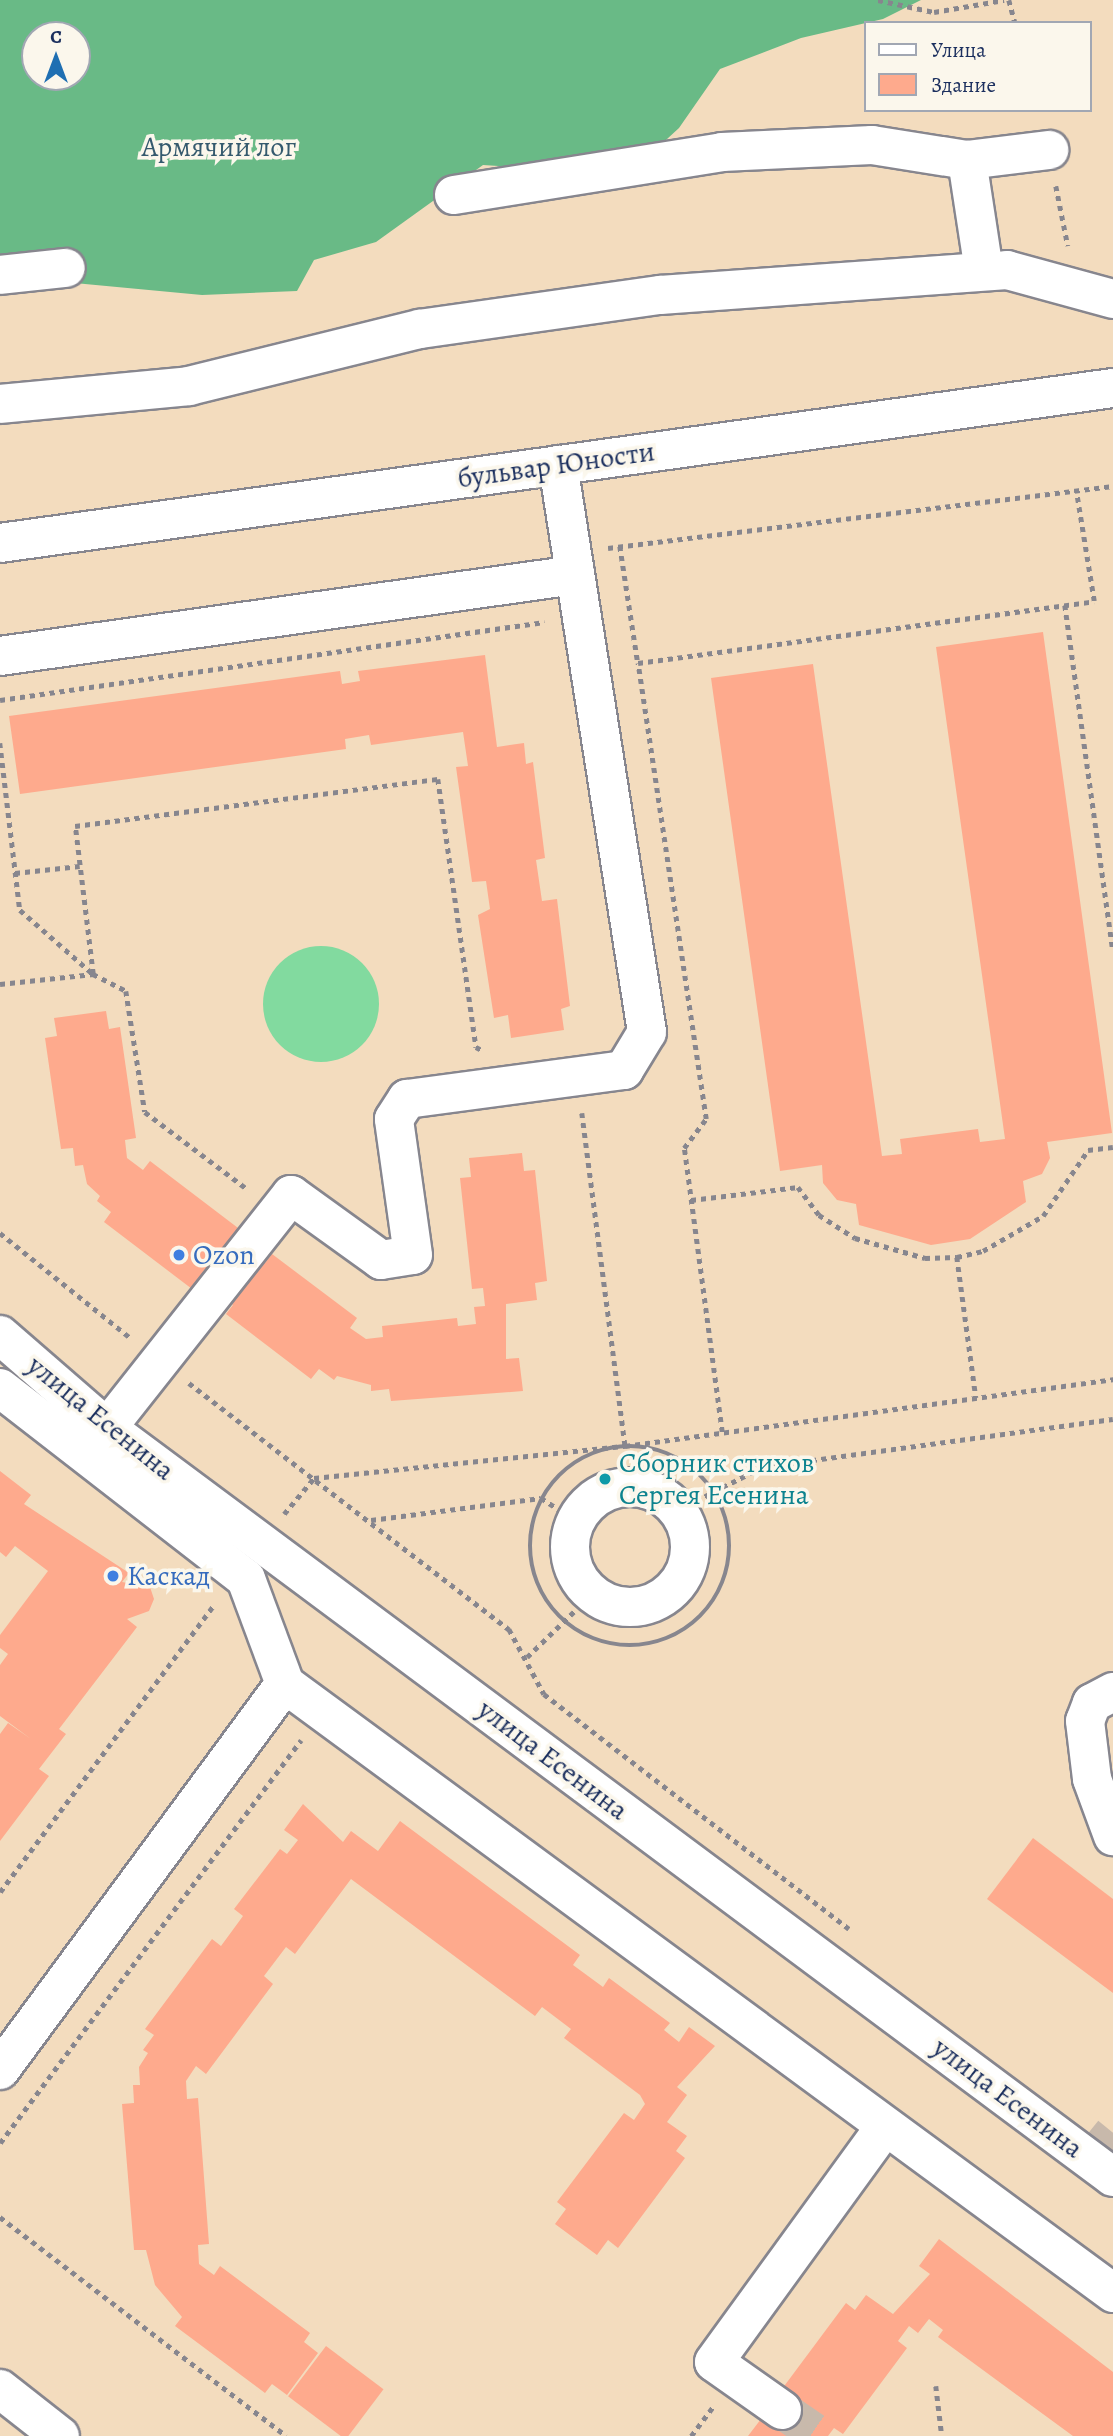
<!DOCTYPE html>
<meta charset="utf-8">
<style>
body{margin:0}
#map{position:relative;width:1113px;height:2436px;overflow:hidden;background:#f3dcbe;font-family:Alegreya,serif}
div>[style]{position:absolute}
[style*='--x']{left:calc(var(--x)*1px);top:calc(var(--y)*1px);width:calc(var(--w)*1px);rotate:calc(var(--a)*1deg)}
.green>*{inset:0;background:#82da9f}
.round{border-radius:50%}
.forest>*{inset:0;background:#69ba86}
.building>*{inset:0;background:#feaa8d;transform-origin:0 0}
.minor-tunnel>*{height:38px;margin-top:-19px;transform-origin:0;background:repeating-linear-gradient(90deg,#c8b9ab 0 38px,transparent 0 57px)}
.path>*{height:4.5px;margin-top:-2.25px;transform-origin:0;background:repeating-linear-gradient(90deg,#87868e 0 5px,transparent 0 10px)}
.path>.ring{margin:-2.25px;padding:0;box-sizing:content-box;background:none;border:4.5px solid #87868e;border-radius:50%}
.roads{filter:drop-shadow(2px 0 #87868e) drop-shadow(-2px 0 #87868e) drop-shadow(0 2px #87868e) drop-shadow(0 -2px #87868e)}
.minor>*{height:38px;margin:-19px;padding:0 19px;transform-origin:19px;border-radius:19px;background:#fff}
.minor>.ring{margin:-19px;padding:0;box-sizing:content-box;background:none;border:38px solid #fff;border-radius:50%}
.dots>*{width:19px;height:19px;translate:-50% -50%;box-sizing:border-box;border:4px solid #fbf7ec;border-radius:50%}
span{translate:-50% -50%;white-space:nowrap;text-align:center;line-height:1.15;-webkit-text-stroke:7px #fbf7ec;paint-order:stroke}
.park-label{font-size:28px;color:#355a6e}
.street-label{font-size:28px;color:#1b2f5e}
.shop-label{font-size:28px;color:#366cbe}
.left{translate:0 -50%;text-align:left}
.culture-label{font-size:28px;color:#0d838f}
.legend{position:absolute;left:864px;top:21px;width:228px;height:91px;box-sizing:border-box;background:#fbf7ec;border:2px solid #a1a7b3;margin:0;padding:9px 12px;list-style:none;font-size:21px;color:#1b2f5e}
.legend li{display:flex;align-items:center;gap:14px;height:35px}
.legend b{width:35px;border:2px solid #a1a7b3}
.north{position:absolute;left:21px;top:21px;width:70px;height:70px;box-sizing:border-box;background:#fbf7ec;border:2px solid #a1a7b3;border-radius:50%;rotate:0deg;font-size:19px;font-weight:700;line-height:28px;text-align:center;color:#1b2f5e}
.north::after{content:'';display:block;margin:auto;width:24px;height:32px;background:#1f6fb2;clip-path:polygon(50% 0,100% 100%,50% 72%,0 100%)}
</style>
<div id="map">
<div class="green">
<div class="round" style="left:263px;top:946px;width:116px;height:116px"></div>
</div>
<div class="forest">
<div style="clip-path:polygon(evenodd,0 0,921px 0,883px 19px,801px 38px,720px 69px,679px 128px,642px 162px,574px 171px,483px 165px,376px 242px,314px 260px,297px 291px,202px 295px,0 276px,0 0,35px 35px,77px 35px,77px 77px,35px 77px,35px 35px)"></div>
</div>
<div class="building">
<div style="clip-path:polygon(1043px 632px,1112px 1133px,1047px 1142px,1050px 1158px,1042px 1174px,1023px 1181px,1026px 1202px,970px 1239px,931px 1245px,859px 1225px,856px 1204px,837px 1200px,823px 1183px,822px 1165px,780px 1171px,711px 678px,813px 664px,882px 1156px,902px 1154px,900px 1139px,978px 1129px,980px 1142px,1005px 1139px,936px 647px)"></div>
<div style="clip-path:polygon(485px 655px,497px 747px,524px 743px,526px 764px,533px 762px,545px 858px,536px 860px,542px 901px,557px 899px,570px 1006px,561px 1009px,564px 1030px,511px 1038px,508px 1015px,494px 1018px,478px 915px,490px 909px,486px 881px,472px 882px,456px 767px,468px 766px,463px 732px,371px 745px,369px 735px,345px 739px,346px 749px,20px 794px,9px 716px,340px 671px,342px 684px,360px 681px,358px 671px)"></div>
<div style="clip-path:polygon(106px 1011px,109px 1029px,120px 1027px,136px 1138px,125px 1140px,127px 1158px,143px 1170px,150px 1161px,242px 1231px,235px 1241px,265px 1263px,272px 1254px,357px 1318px,350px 1328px,366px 1339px,383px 1337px,382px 1326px,457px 1318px,458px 1326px,476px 1324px,474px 1307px,485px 1306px,483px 1288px,472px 1289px,460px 1178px,471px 1177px,469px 1158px,522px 1153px,524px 1171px,535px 1170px,547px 1281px,535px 1283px,537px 1300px,506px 1304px,506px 1359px,519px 1358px,523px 1391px,391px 1401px,389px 1389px,371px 1391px,371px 1385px,337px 1376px,334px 1380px,319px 1369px,311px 1379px,226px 1314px,233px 1305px,204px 1283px,196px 1292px,104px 1222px,111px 1212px,97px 1201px,100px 1196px,87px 1184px,83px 1165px,75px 1166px,73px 1148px,61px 1149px,45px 1038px,57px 1036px,54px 1018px)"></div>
<div style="clip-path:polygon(0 1471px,31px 1495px,24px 1504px,129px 1573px,122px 1582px,150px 1587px,154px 1599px,149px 1611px,127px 1619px,137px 1627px,59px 1729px,66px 1734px,39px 1769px,49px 1776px,0 1841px,0 1734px,8px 1723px,31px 1739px,0 1716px,0 1665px,8px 1654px,0 1648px,0 1635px,48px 1571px,15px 1546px,6px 1557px,0 1552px)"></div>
<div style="clip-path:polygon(303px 1804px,343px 1842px,351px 1831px,378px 1851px,400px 1821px,580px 1955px,573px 1965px,603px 1987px,609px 1978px,670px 2023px,664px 2030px,679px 2042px,689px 2027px,715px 2046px,677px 2087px,687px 2095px,667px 2122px,687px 2136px,676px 2151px,685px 2158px,618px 2248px,608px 2240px,597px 2255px,555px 2224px,566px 2209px,557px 2202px,624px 2113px,634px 2120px,645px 2104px,640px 2095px,564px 2038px,571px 2029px,542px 2007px,535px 2016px,351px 1879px,295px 1954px,286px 1947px,264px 1976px,273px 1984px,206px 2074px,196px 2066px,186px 2081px,187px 2099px,198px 2098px,209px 2244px,198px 2245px,199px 2264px,214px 2275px,220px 2266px,310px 2333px,304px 2342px,318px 2353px,287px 2395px,272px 2384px,265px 2393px,175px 2326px,182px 2317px,155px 2285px,146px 2250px,134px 2250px,122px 2104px,134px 2103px,133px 2085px,140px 2085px,139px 2067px,148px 2053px,143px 2050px,154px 2035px,145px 2029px,212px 1939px,221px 1946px,243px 1916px,234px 1909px,280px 1849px,287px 1854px,298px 1840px,284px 1830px)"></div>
<div style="clip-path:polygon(1033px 1838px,1113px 1899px,1113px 1993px,987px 1899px)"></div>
<div style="clip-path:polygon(939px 2239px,1113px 2372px,1113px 2436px,1073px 2436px,938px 2337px,943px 2330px,929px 2319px,918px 2333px,909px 2326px,898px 2341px,907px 2348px,843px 2434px,834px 2428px,828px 2436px,748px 2436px,761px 2419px,770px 2426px,782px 2410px,782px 2389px,846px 2303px,855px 2310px,866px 2295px,893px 2314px,930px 2274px,919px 2266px)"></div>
<div style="left:326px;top:2346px;width:72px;height:63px;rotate:37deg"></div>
</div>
<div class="minor-tunnel">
<div style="--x:1091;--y:2160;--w:35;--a:-51"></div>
<div style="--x:782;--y:2410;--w:46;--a:34.4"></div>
</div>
<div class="path">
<div style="--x:878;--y:0;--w:57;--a:12.1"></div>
<div style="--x:934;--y:12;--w:71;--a:-9.7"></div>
<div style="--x:1009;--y:0;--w:24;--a:75"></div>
<div style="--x:1056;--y:186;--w:61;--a:78.7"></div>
<div style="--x:620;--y:546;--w:118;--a:81.3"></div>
<div style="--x:608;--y:548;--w:509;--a:-7"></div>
<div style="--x:1065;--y:605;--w:347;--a:82.1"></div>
<div style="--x:0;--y:700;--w:550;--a:-8.16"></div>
<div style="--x:0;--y:743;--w:168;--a:83.2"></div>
<div style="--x:20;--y:910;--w:97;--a:41.2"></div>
<div style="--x:93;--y:974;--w:37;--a:27"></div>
<div style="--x:126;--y:991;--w:122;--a:81.1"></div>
<div style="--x:145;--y:1112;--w:128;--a:37"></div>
<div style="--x:15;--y:873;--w:65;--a:-6.1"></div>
<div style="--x:0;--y:984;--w:94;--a:-6.1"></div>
<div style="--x:93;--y:974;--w:149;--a:-96.9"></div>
<div style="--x:75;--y:826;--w:366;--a:-7.4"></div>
<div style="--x:438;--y:779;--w:271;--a:81.9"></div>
<div style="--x:476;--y:1047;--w:7;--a:27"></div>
<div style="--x:582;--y:1113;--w:336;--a:82.6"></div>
<div style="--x:691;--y:1200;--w:108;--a:-6.9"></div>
<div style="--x:798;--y:1187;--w:35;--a:53"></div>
<div style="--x:819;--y:1215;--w:43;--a:32.6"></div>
<div style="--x:855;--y:1238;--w:73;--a:15.9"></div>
<div style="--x:925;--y:1258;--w:32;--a:-2"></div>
<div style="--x:957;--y:1257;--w:27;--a:-13"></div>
<div style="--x:983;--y:1251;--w:69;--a:-30.3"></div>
<div style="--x:1043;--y:1216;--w:80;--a:-55.7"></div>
<div style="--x:1088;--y:1150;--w:25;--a:-7"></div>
<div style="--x:0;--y:1233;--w:169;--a:38.8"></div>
<div style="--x:957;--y:1257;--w:142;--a:82.3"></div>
<div style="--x:189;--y:1383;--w:404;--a:37.6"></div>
<div style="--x:509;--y:1629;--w:74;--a:61.7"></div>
<div style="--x:544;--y:1694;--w:385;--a:37.6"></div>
<div style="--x:722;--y:1432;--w:287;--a:-97.6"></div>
<div style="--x:684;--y:1148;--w:36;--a:-53"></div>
<div style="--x:706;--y:1119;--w:461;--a:-98.5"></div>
<div style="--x:638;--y:663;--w:460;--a:-7.7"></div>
<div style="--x:1094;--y:601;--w:112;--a:-99.2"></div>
<div class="ring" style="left:530px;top:1446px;width:195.5px;height:195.5px"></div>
<div style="--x:678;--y:1510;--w:94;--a:-27.1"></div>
<div style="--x:762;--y:1467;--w:354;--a:-7.8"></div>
<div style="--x:284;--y:1514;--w:47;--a:-50.2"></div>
<div style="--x:314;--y:1478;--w:313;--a:-5.9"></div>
<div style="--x:625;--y:1446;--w:493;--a:-7.8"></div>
<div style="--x:371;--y:1520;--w:171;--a:-7.4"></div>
<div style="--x:541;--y:1498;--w:40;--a:32.9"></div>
<div style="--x:527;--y:1657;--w:91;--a:-44.1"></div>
<div style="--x:0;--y:1892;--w:359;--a:-53.3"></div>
<div style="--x:0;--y:2143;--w:503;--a:-53.24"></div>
<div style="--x:0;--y:2217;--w:360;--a:37.4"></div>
<div style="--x:936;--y:2386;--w:50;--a:83.2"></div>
<div style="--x:691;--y:2436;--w:38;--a:-53"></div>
</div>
<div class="roads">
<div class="minor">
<div style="--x:967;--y:160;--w:83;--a:-7"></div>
<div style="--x:454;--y:195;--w:271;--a:-9.1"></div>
<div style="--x:722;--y:152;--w:150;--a:-2.7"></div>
<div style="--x:872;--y:145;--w:96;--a:9"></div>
<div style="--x:967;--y:160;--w:112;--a:81.3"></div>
<div style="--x:0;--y:275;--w:66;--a:-6.1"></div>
<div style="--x:0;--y:404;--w:190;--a:-5.4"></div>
<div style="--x:189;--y:386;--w:238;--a:-13.9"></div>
<div style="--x:420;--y:329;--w:242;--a:-8.1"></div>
<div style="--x:660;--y:295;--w:348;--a:-4.1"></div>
<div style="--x:1007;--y:270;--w:110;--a:15.3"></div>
<div style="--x:0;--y:543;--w:1124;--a:-7.93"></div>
<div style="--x:0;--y:656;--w:581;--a:-8.02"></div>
<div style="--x:0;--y:1335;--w:142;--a:41"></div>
<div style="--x:107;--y:1428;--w:1254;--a:36.67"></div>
<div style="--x:0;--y:1388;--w:311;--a:37.8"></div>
<div style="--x:246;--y:1579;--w:112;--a:69.6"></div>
<div style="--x:285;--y:1684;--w:1028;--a:36.33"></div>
<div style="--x:107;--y:1428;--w:297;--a:-51.7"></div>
<div style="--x:291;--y:1195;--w:111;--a:35.8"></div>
<div style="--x:381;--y:1260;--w:32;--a:-9"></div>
<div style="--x:413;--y:1255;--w:137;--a:-98"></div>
<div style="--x:394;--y:1119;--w:24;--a:-57"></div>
<div style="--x:407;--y:1099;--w:219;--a:-7.6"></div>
<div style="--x:624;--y:1070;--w:44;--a:-58.8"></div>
<div style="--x:647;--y:1032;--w:574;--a:-98.92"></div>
<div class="ring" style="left:570px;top:1487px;width:82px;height:82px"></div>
<div style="--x:1113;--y:1692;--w:24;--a:152"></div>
<div style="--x:1092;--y:1703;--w:19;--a:111"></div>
<div style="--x:1085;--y:1721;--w:58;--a:83.1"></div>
<div style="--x:1092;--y:1779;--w:61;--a:69.8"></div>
<div style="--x:0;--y:2070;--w:480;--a:-53.6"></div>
<div style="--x:0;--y:2389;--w:76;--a:38.1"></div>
<div style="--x:782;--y:2410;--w:83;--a:-144.8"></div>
<div style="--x:714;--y:2362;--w:289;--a:-54"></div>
</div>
</div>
<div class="dots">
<div style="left:179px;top:1255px;background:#3f7fe0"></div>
<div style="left:605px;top:1479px;background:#0f9aa8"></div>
<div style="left:113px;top:1576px;background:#3f7fe0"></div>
</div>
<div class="park-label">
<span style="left:219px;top:147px">Армячий лог</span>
</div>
<div class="street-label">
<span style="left:556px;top:465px;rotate:-8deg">бульвар Юности</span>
<span style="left:101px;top:1418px;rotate:39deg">улица Есенина</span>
<span style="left:553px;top:1760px;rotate:37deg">улица Есенина</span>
<span style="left:1008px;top:2098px;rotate:37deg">улица Есенина</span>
</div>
<div class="shop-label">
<span class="left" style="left:193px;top:1255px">Ozon</span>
<span class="left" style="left:127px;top:1576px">Каскад</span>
</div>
<div class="culture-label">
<span class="left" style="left:619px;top:1479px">Сборник стихов<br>Сергея Есенина</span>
</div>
<ul class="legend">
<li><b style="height:9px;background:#fff"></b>Улица</li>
<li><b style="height:19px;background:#feaa8d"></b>Здание</li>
</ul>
<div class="north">С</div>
</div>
